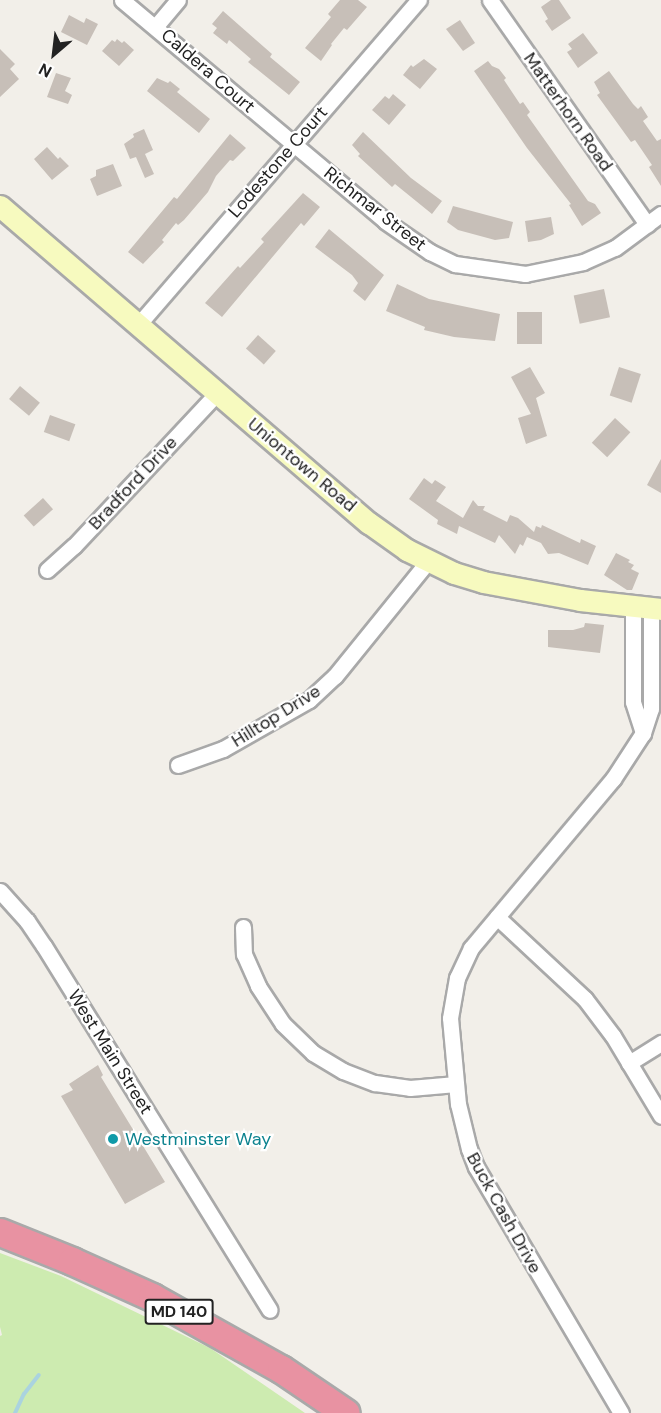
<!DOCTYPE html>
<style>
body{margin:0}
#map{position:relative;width:661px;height:1413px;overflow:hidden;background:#f2efe9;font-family:"DM Sans",sans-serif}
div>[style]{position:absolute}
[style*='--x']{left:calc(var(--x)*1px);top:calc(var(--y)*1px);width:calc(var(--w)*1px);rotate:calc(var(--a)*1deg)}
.grass>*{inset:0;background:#cdebb0}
.stream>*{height:4px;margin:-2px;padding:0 2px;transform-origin:2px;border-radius:2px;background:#aad3df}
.building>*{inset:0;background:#c7bfb8;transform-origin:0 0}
.roads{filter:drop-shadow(2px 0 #a9a9a9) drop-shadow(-2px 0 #a9a9a9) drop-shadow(0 2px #a9a9a9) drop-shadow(0 -2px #a9a9a9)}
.street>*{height:15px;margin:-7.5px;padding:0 7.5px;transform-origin:7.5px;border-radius:7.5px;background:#fff}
.secondary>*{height:21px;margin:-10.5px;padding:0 10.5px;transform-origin:10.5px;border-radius:10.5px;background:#f7fabf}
.highway>*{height:27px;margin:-13.5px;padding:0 13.5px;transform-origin:13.5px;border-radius:13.5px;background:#e892a2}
.dots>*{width:16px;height:16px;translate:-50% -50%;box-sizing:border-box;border:3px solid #fff;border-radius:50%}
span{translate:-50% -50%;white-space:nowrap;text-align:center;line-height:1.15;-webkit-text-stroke:4.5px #fff;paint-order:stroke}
.shield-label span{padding:2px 4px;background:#fff;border:2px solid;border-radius:4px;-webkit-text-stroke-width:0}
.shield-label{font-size:16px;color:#222;font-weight:700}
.street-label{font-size:18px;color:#222}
.culture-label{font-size:18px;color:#0d838f}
.left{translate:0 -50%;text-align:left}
.north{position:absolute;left:24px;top:24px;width:60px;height:60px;-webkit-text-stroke:4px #fff;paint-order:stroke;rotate:208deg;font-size:16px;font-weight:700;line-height:24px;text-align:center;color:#222}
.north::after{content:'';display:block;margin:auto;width:21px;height:27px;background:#222;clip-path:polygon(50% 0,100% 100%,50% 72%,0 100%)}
</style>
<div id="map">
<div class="grass">
<div style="clip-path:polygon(0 1253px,61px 1276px,210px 1348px,305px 1413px,0 1413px,0 1336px,2px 1335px,0 1327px)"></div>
</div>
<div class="stream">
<div style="--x:15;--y:1413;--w:21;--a:-65"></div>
<div style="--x:24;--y:1394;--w:24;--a:-52"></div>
</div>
<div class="building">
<div style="clip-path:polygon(340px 0,358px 0,367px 7px,347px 30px,344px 28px,331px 44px,332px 45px,321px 61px,305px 48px,331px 17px,328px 14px)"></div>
<div style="clip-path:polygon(551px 0,559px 0,571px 18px,552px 31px,545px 21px,548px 19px,541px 7px)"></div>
<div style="clip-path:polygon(223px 11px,272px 54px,270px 57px,300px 82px,289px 95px,248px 62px,251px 59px,229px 40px,227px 44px,213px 33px,217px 28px,212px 24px)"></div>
<div style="clip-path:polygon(69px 15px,84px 23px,86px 18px,98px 24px,87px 45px,61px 32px)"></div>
<div style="clip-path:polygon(460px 20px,475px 43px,463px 51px,446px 29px)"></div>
<div style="clip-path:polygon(583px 33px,598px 53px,578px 68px,567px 52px,572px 49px,568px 44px)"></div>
<div style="clip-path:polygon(117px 39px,122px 43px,124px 41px,134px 50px,119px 66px,102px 51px,112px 40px,115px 42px)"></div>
<div style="clip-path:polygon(0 49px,15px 64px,10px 69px,19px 79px,0 97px)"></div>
<div style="clip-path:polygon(424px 59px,437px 69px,420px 89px,403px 75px,411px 65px,413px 67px)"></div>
<div style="clip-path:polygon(488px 61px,492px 66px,499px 69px,506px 78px,504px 80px,520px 104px,523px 102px,530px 112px,527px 115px,588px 201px,595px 204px,601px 213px,582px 226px,569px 205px,571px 204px,527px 148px,474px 71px)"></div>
<div style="clip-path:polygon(609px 71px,633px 104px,638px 109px,641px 106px,648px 117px,643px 121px,657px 141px,661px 139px,661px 186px,649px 167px,652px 165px,635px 140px,631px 142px,597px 95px,600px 93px,594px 82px)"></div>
<div style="clip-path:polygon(56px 73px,71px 78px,65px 91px,72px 95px,68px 104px,47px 97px)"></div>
<div style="clip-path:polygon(157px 78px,168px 83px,170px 81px,180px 89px,177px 92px,210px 119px,199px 133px,147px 91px)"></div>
<div style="clip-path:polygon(393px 94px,406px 105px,389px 125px,372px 110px,385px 96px,389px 99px)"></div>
<div style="clip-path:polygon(144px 129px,153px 150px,145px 154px,154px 174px,145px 178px,136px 157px,130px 159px,124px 144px,134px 137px,133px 134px)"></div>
<div style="clip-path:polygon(363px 132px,411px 178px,442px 201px,432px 214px,395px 184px,392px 187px,358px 156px,360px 154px,352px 145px)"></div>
<div style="clip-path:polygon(230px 134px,246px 148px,233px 161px,230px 160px,216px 176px,208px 192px,184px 220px,178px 225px,176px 223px,162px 240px,164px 242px,143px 264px,128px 252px,174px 197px,177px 199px)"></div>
<div style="clip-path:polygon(47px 147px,58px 159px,60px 157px,69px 166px,52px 180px,34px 159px)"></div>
<div style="clip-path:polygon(113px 164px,122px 186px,97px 196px,90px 179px,96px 176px,96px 170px)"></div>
<div style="clip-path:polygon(303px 193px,320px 207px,304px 226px,301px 223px,222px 317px,205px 303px,238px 266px,240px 268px,264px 242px,261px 239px)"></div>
<div style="clip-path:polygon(453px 206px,513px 222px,509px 238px,495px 240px,458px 230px,447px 222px)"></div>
<div style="clip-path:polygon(551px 217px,554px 234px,541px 240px,528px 242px,525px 221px)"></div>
<div style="clip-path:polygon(329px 229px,384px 275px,365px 301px,353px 291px,358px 283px,352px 275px,315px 247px)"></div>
<div style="clip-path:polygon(397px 284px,429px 299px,500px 314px,495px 341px,454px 337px,424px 330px,425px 327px,386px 311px)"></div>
<div style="left:604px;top:289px;width:29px;height:31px;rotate:78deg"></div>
<div style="left:517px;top:312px;width:25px;height:32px"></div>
<div style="left:258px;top:335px;width:24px;height:18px;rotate:42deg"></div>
<div style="clip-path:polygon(530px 367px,545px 393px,536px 398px,547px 436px,526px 444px,518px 418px,531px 414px,511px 377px)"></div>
<div style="left:619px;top:367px;width:23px;height:30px;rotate:18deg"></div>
<div style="left:20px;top:386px;width:26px;height:17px;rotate:40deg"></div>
<div style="left:50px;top:415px;width:27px;height:18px;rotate:20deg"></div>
<div style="left:615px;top:418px;width:21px;height:34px;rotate:43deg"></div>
<div style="clip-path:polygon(661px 459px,661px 493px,647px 485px)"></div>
<div style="clip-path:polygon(424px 478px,432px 484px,435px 480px,446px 487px,436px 501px,463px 518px,473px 500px,478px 506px,485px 506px,483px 510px,507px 522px,510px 515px,518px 518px,534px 532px,536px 526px,541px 528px,542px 525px,580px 543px,581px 539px,596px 546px,588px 565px,559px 553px,548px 554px,541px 543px,527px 537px,523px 546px,520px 544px,515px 554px,499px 535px,495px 543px,459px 526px,457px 534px,437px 524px,438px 520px,409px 499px)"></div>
<div style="left:43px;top:498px;width:15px;height:26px;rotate:48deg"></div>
<div style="clip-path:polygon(616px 553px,630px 560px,628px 562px,634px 565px,631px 569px,639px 573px,632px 590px,627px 590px,604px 575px)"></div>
<div style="clip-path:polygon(585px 623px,604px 625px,600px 653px,548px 647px,548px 630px,573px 630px,584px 627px)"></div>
<div style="clip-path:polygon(98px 1065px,103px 1075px,101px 1077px,165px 1182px,125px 1204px,61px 1096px,73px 1090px,69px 1084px)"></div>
</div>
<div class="roads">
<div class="street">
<div style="--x:122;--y:0;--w:344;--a:40"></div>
<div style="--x:385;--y:221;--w:55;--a:34.6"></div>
<div style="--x:430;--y:252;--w:28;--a:26"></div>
<div style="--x:455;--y:264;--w:71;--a:8.1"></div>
<div style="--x:525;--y:274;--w:59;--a:-11.7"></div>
<div style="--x:583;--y:262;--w:35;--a:-24"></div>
<div style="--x:615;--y:248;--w:57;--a:-36.5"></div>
<div style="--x:490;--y:0;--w:274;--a:55"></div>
<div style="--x:156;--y:26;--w:34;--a:-50"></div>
<div style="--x:138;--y:325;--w:430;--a:-49.2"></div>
<div style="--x:47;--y:570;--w:36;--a:-42"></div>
<div style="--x:74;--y:546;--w:209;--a:-46.9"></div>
<div style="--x:633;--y:606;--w:96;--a:90"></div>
<div style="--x:633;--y:702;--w:33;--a:72"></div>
<div style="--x:178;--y:765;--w:48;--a:-19.6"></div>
<div style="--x:223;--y:749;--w:99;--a:-29.7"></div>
<div style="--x:309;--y:700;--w:35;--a:-43"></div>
<div style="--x:335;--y:676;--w:148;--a:-51"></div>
<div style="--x:0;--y:891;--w:40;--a:48"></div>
<div style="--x:27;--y:921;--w:30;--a:56"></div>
<div style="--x:44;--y:946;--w:428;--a:58.2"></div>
<div style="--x:497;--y:917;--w:120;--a:43"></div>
<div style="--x:585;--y:999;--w:46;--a:52.9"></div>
<div style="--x:613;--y:1036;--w:93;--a:59"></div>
<div style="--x:243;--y:927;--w:27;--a:88"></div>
<div style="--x:244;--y:954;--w:35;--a:66"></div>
<div style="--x:258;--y:986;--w:45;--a:56.7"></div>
<div style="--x:283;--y:1024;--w:42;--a:44"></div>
<div style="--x:313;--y:1053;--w:35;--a:31"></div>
<div style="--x:343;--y:1071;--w:34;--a:21"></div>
<div style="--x:375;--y:1083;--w:35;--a:8"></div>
<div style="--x:410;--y:1088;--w:46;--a:-5"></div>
<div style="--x:629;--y:1063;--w:38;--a:-32"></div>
<div style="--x:621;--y:1413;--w:286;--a:-120.5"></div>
<div style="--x:476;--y:1167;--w:19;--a:-111"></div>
<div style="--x:469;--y:1149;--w:46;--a:-103.7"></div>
<div style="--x:458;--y:1104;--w:86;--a:-95.3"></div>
<div style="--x:450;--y:1018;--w:41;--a:-80.1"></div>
<div style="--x:457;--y:978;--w:33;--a:-65"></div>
<div style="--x:471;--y:948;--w:221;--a:-50"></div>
<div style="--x:613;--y:779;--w:55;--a:-56.9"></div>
<div style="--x:643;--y:733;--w:25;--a:-72"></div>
<div style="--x:651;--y:709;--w:101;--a:-90"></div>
</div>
<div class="secondary">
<div style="--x:0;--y:206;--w:486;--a:40.7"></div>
<div style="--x:369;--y:523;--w:47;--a:35.4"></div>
<div style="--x:407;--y:550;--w:52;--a:26.1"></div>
<div style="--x:454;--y:573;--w:30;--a:17"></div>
<div style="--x:483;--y:582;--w:99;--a:10.5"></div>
<div style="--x:580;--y:600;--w:81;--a:6.3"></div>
</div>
<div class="highway">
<div style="--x:0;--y:1232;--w:78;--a:21.9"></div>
<div style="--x:72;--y:1261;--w:88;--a:24.2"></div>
<div style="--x:152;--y:1297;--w:148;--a:29.2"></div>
<div style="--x:281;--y:1369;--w:78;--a:34.1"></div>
</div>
</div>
<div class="dots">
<div style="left:113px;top:1139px;background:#0f9aa8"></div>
</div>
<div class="shield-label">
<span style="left:179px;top:1312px">MD 140</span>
</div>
<div class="street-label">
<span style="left:208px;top:71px;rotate:41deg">Caldera Court</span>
<span style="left:568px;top:112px;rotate:55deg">Matterhorn Road</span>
<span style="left:278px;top:162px;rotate:-49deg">Lodestone Court</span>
<span style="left:375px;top:209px;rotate:38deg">Richmar Street</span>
<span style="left:302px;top:465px;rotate:40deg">Uniontown Road</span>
<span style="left:133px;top:483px;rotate:-47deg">Bradford Drive</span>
<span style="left:276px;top:716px;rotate:-32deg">Hilltop Drive</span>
<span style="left:110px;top:1052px;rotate:58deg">West Main Street</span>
<span style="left:504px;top:1213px;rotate:61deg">Buck Cash Drive</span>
</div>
<div class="culture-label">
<span class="left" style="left:125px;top:1139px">Westminster Way</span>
</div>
<div class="north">N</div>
</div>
